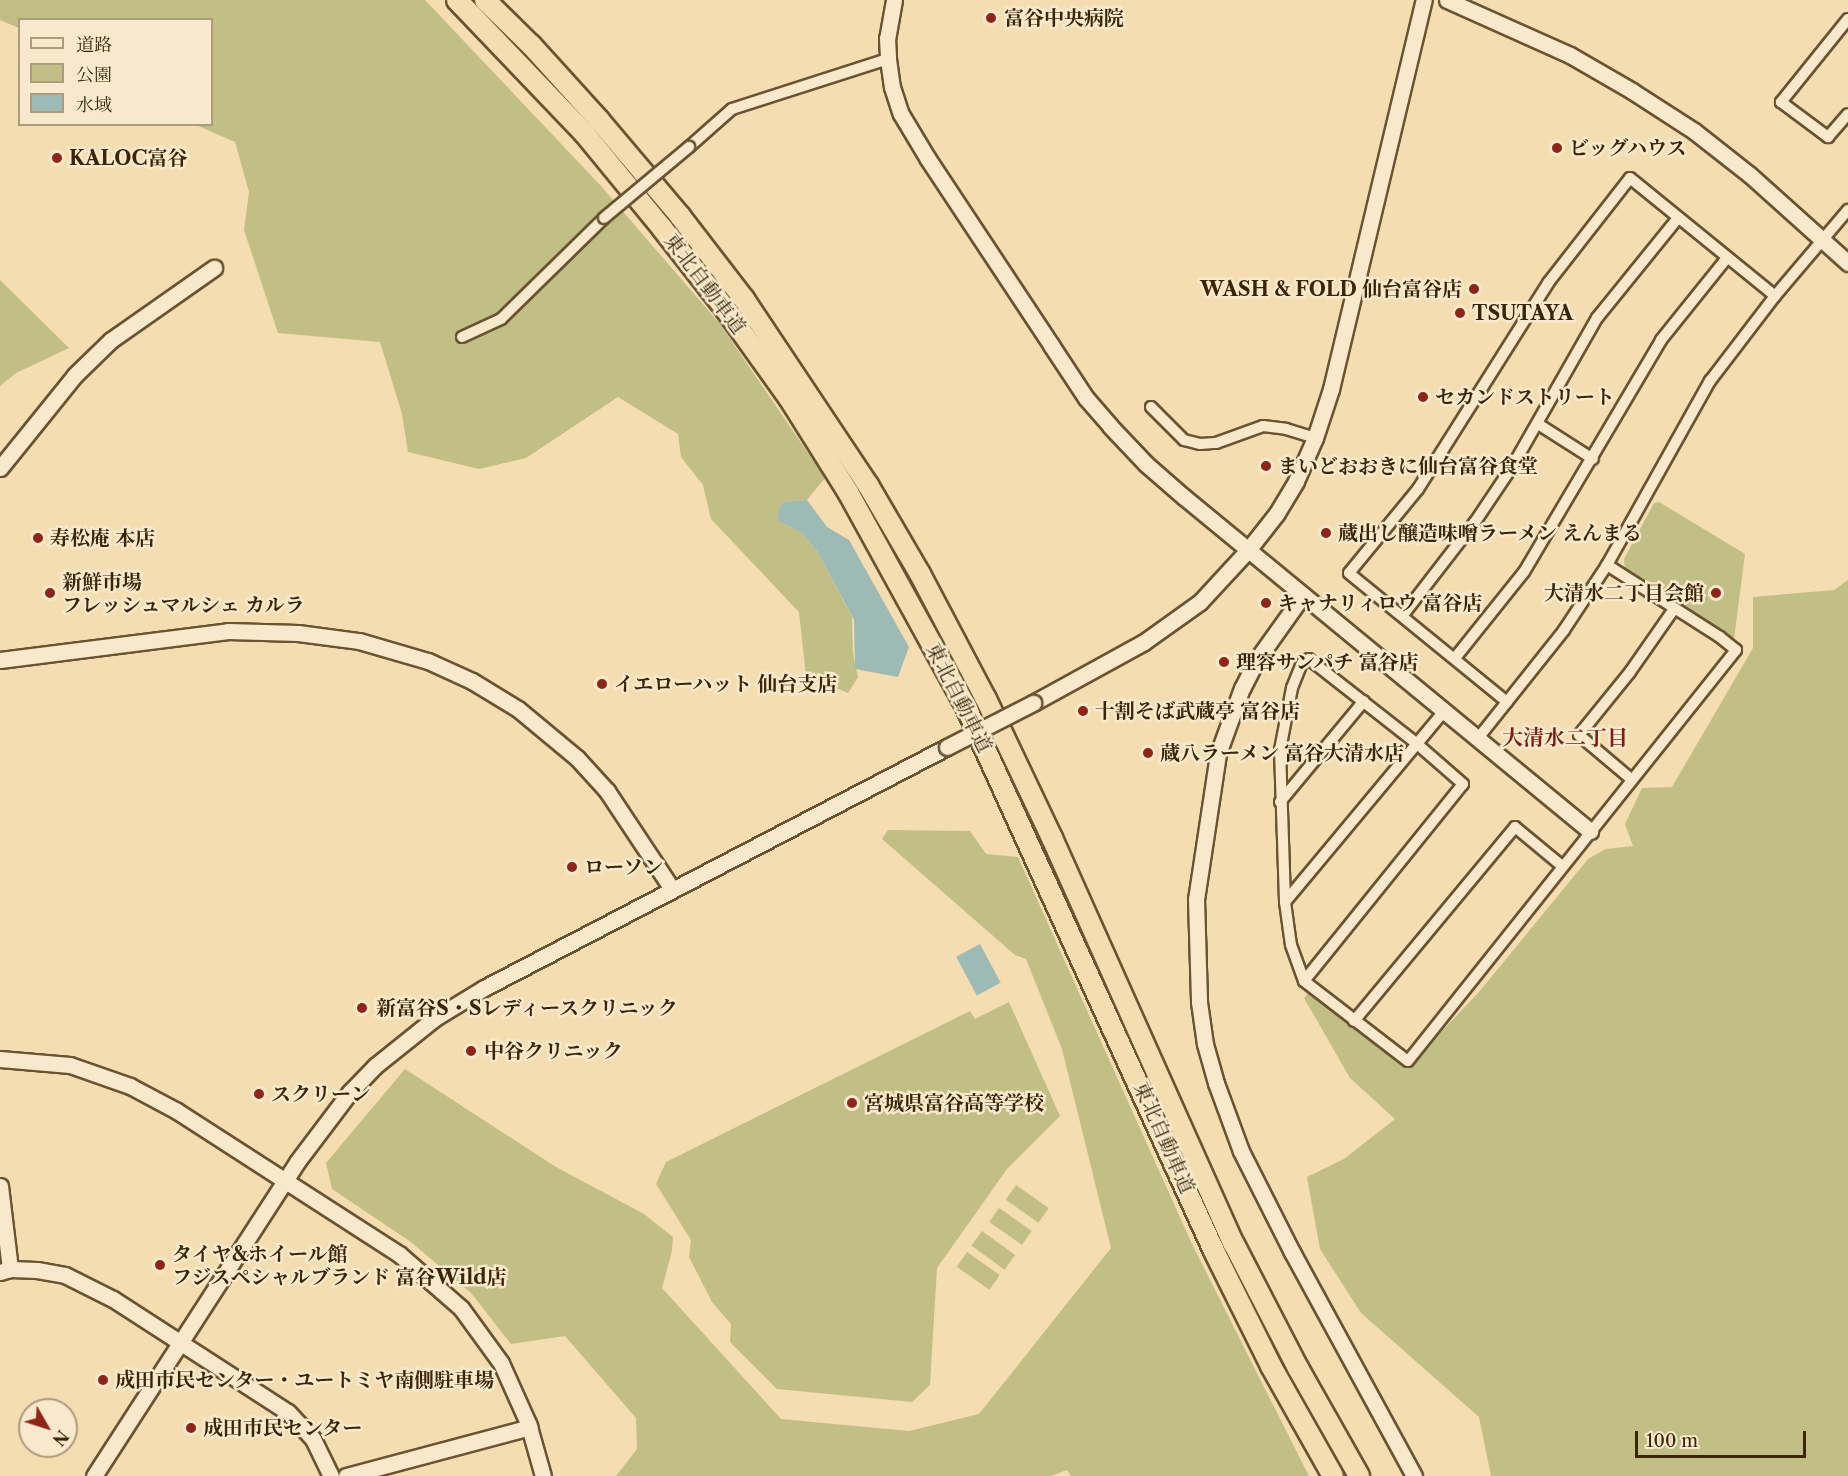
<!DOCTYPE html>
<meta charset="utf-8">
<style>
body{margin:0}
#map{position:relative;width:1848px;height:1476px;overflow:hidden;background:#f4ddb0;font-family:"Libre Caslon Text","Noto Serif JP",serif}
div>[style]{position:absolute}
[style*='--x']{left:calc(var(--x)*1px);top:calc(var(--y)*1px);width:calc(var(--w)*1px);rotate:calc(var(--a)*1deg)}
.green>*{inset:0;background:#c2bf86;transform-origin:0 0}
.water>*{inset:0;background:#9ebab4;transform-origin:0 0}
.roads{filter:drop-shadow(2px 0 #6a5331) drop-shadow(-2px 0 #6a5331) drop-shadow(0 2px #6a5331) drop-shadow(0 -2px #6a5331)}
.street>*{height:10px;margin:-5px;padding:0 5px;transform-origin:5px;border-radius:5px;background:#f8e9cc}
.secondary>*{height:15px;margin:-7.5px;padding:0 7.5px;transform-origin:7.5px;border-radius:7.5px;background:#f8e9cc}
.highway>*{height:20px;margin:-10px;padding:0 10px;transform-origin:10px;border-radius:10px;background:#f4ddb0}
.bridges{filter:drop-shadow(2px 0 #6a5331) drop-shadow(-2px 0 #6a5331) drop-shadow(0 2px #6a5331) drop-shadow(0 -2px #6a5331)}
.street-bridge>*{height:10px;margin:-5px;padding:0 5px;transform-origin:5px;border-radius:5px;background:#f8e9cc}
.secondary-bridge>*{height:15px;margin:-7.5px;padding:0 7.5px;transform-origin:7.5px;border-radius:7.5px;background:#f8e9cc}
.dots>*{width:16px;height:16px;translate:-50% -50%;box-sizing:border-box;border:3px solid #f8e9cc;border-radius:50%}
span{translate:-50% -50%;white-space:nowrap;text-align:center;line-height:1.15;-webkit-text-stroke:5px #f8e9cc;paint-order:stroke}
.poi-label{font-size:20px;color:#3c2507;font-weight:700}
.left{translate:0 -50%;text-align:left}
.right{translate:-100% -50%;text-align:right}
.street-label{font-size:20px;color:#3c2507}
.neighbourhood-label{font-size:21px;color:#7a1f14;font-weight:700}
.legend{position:absolute;left:18px;top:18px;width:195px;height:108px;box-sizing:border-box;background:#f8e9cc;border:2px solid #ad9b7d;margin:0;padding:8px 10px;list-style:none;font-size:18px;color:#3c2507}
.legend li{display:flex;align-items:center;gap:12px;height:30px}
.legend b{width:30px;border:2px solid #ad9b7d}
.north{position:absolute;left:18px;top:1398px;width:60px;height:60px;box-sizing:border-box;background:#f8e9cc;border:2px solid #ad9b7d;border-radius:50%;rotate:129deg;font-size:16px;font-weight:700;line-height:24px;text-align:center;color:#3c2507}
.north::after{content:'';display:block;margin:auto;width:21px;height:27px;background:#8f2418;clip-path:polygon(50% 0,100% 100%,50% 72%,0 100%)}
.scale{position:absolute;left:1635px;top:1431px;width:171px;height:27px;box-sizing:border-box;border:3px solid #3c2507;border-top:0;padding-left:8px;font-size:18px;line-height:21px;white-space:nowrap;color:#3c2507;-webkit-text-stroke:4px #f8e9cc;paint-order:stroke}
</style>
<div id="map">
<div class="green">
<div style="clip-path:polygon(0 0,425px 0,601px 186px,720px 324px,825px 478px,807px 500px,783px 502px,779px 521px,802px 533px,817px 551px,852px 617px,853px 653px,858px 677px,848px 693px,806px 676px,799px 612px,711px 519px,703px 485px,681px 457px,678px 434px,618px 397px,526px 458px,479px 469px,408px 452px,402px 414px,380px 342px,278px 333px,244px 230px,249px 192px,235px 142px,196px 125px,212px 124px,212px 20px,20px 20px,19px 28px,0 20px)"></div>
<div style="clip-path:polygon(0 280px,69px 348px,16px 373px,0 386px)"></div>
<div style="clip-path:polygon(1659px 502px,1745px 554px,1734px 639px,1625px 568px,1624px 559px,1654px 503px)"></div>
<div style="clip-path:polygon(1848px 580px,1848px 1476px,1491px 1476px,1479px 1417px,1361px 1313px,1320px 1249px,1307px 1177px,1344px 1159px,1395px 1119px,1350px 1078px,1304px 998px,1310px 991px,1407px 1068px,1479px 992px,1588px 859px,1606px 849px,1633px 846px,1625px 824px,1642px 788px,1672px 787px,1753px 648px,1753px 597px,1834px 590px)"></div>
<div style="clip-path:polygon(888px 830px,970px 831px,986px 854px,1018px 857px,1192px 1244px,1309px 1476px,1071px 1476px,1067px 1470px,1051px 1476px,616px 1476px,637px 1449px,636px 1418px,565px 1336px,511px 1344px,471px 1293px,411px 1242px,332px 1189px,326px 1163px,405px 1069px,556px 1167px,644px 1214px,673px 1237px,672px 1251px,662px 1288px,781px 1419px,909px 1431px,979px 1414px,1111px 1248px,1062px 1049px,1026px 959px,1015px 955px,882px 839px)"></div>
<div style="clip-path:polygon(1009px 1002px,1060px 1116px,1007px 1169px,937px 1268px,930px 1385px,912px 1402px,777px 1389px,730px 1342px,731px 1324px,712px 1302px,689px 1257px,691px 1240px,656px 1184px,666px 1162px,970px 1011px,975px 1019px)"></div>
<div style="left:1016px;top:1185px;width:40px;height:18px;rotate:35deg"></div>
<div style="left:999px;top:1208px;width:40px;height:17px;rotate:35deg"></div>
<div style="left:982px;top:1231px;width:41px;height:18px;rotate:36deg"></div>
<div style="left:967px;top:1252px;width:40px;height:18px;rotate:35deg"></div>
</div>
<div class="water">
<div style="clip-path:polygon(807px 500px,827px 527px,849px 540px,909px 647px,898px 677px,855px 669px,854px 620px,817px 551px,802px 533px,779px 521px,778px 511px,783px 502px)"></div>
<div style="left:980px;top:944px;width:44px;height:27px;rotate:62deg"></div>
</div>
<div class="roads">
<div class="street">
<div style="--x:1848;--y:19;--w:107;--a:128.9"></div>
<div style="--x:1781;--y:102;--w:59;--a:36.7"></div>
<div style="--x:1828;--y:137;--w:30;--a:-49"></div>
<div style="--x:689;--y:147;--w:57;--a:-41.5"></div>
<div style="--x:732;--y:109;--w:164;--a:-17.8"></div>
<div style="--x:462;--y:337;--w:43;--a:-24.8"></div>
<div style="--x:501;--y:319;--w:144;--a:-44.4"></div>
<div style="--x:1151;--y:407;--w:47;--a:45"></div>
<div style="--x:1184;--y:440;--w:16;--a:14"></div>
<div style="--x:1200;--y:444;--w:16;--a:-4"></div>
<div style="--x:1216;--y:443;--w:50;--a:-19.9"></div>
<div style="--x:1263;--y:426;--w:23;--a:7"></div>
<div style="--x:1286;--y:429;--w:30;--a:17"></div>
<div style="--x:1538;--y:424;--w:65;--a:32.5"></div>
<div style="--x:1403;--y:615;--w:118;--a:-52.3"></div>
<div style="--x:1475;--y:522;--w:66;--a:-56.1"></div>
<div style="--x:1512;--y:467;--w:172;--a:-60.3"></div>
<div style="--x:1597;--y:318;--w:129;--a:-51"></div>
<div style="--x:1455;--y:658;--w:110;--a:-51.3"></div>
<div style="--x:1524;--y:572;--w:269;--a:-59.4"></div>
<div style="--x:1661;--y:340;--w:105;--a:-51.2"></div>
<div style="--x:1507;--y:702;--w:204;--a:-140.8"></div>
<div style="--x:1349;--y:573;--w:109;--a:-50.6"></div>
<div style="--x:1418;--y:489;--w:244;--a:-57.7"></div>
<div style="--x:1548;--y:283;--w:133;--a:-52"></div>
<div style="--x:1630;--y:178;--w:187;--a:39.1"></div>
<div style="--x:1479;--y:737;--w:137;--a:-51.5"></div>
<div style="--x:1564;--y:630;--w:78;--a:-56.5"></div>
<div style="--x:1607;--y:565;--w:211;--a:-60.8"></div>
<div style="--x:1710;--y:381;--w:107;--a:-52.6"></div>
<div style="--x:1775;--y:296;--w:113;--a:-49.7"></div>
<div style="--x:1631;--y:779;--w:68;--a:-139.8"></div>
<div style="--x:1579;--y:735;--w:81;--a:-51"></div>
<div style="--x:1630;--y:672;--w:77;--a:-55.1"></div>
<div style="--x:1280;--y:802;--w:131;--a:-50.3"></div>
<div style="--x:1285;--y:902;--w:250;--a:-50.2"></div>
<div style="--x:1304;--y:981;--w:253;--a:-51.1"></div>
<div style="--x:1463;--y:784;--w:62;--a:-138.9"></div>
<div style="--x:1416;--y:743;--w:136;--a:-141.9"></div>
<div style="--x:1309;--y:659;--w:8;--a:150"></div>
<div style="--x:1302;--y:663;--w:27;--a:112"></div>
<div style="--x:1292;--y:688;--w:63;--a:101"></div>
<div style="--x:1280;--y:750;--w:152;--a:88.1"></div>
<div style="--x:1285;--y:902;--w:43;--a:82.1"></div>
<div style="--x:1291;--y:945;--w:38;--a:70"></div>
<div style="--x:1304;--y:981;--w:131;--a:37.6"></div>
<div style="--x:1408;--y:1061;--w:526;--a:-51.41"></div>
<div style="--x:1736;--y:650;--w:21;--a:-141"></div>
<div style="--x:1720;--y:637;--w:134;--a:-147.5"></div>
<div style="--x:1354;--y:1021;--w:252;--a:-50.3"></div>
<div style="--x:1515;--y:827;--w:61;--a:39.7"></div>
</div>
<div class="secondary">
<div style="--x:894;--y:0;--w:39;--a:100"></div>
<div style="--x:887;--y:38;--w:21;--a:87"></div>
<div style="--x:888;--y:59;--w:28;--a:82"></div>
<div style="--x:892;--y:87;--w:28;--a:72"></div>
<div style="--x:901;--y:114;--w:52;--a:59"></div>
<div style="--x:928;--y:159;--w:223;--a:56.5"></div>
<div style="--x:1051;--y:345;--w:64;--a:56.6"></div>
<div style="--x:1086;--y:398;--w:37;--a:49"></div>
<div style="--x:1110;--y:426;--w:52;--a:46.5"></div>
<div style="--x:1146;--y:464;--w:50;--a:41"></div>
<div style="--x:1184;--y:497;--w:526;--a:39.44"></div>
<div style="--x:1447;--y:0;--w:135;--a:24.1"></div>
<div style="--x:1570;--y:55;--w:72;--a:30.1"></div>
<div style="--x:1632;--y:91;--w:74;--a:32.8"></div>
<div style="--x:1694;--y:131;--w:71;--a:38.2"></div>
<div style="--x:1750;--y:175;--w:132;--a:41.9"></div>
<div style="--x:0;--y:468;--w:119;--a:-51.1"></div>
<div style="--x:75;--y:375;--w:50;--a:-44.2"></div>
<div style="--x:111;--y:340;--w:126;--a:-35"></div>
<div style="--x:1303;--y:595;--w:81;--a:125.5"></div>
<div style="--x:1256;--y:661;--w:30;--a:117"></div>
<div style="--x:1242;--y:688;--w:70;--a:110"></div>
<div style="--x:1218;--y:754;--w:147;--a:98.6"></div>
<div style="--x:1196;--y:899;--w:103;--a:88.3"></div>
<div style="--x:1199;--y:1002;--w:42;--a:81.9"></div>
<div style="--x:1205;--y:1044;--w:41;--a:74.2"></div>
<div style="--x:1216;--y:1083;--w:72;--a:69.8"></div>
<div style="--x:1241;--y:1151;--w:113;--a:63.2"></div>
<div style="--x:1292;--y:1252;--w:255;--a:61.4"></div>
<div style="--x:0;--y:660;--w:230;--a:-7.2"></div>
<div style="--x:228;--y:631;--w:70;--a:1.6"></div>
<div style="--x:298;--y:633;--w:62;--a:7.5"></div>
<div style="--x:359;--y:641;--w:72;--a:16.2"></div>
<div style="--x:428;--y:661;--w:48;--a:24.4"></div>
<div style="--x:472;--y:681;--w:54;--a:31.3"></div>
<div style="--x:518;--y:709;--w:77;--a:39.7"></div>
<div style="--x:577;--y:758;--w:45;--a:47.7"></div>
<div style="--x:607;--y:791;--w:118;--a:56.4"></div>
<div style="--x:1033;--y:703;--w:127;--a:-28.8"></div>
<div style="--x:1144;--y:642;--w:69;--a:-35.5"></div>
<div style="--x:1200;--y:602;--w:71;--a:-47.3"></div>
<div style="--x:1248;--y:550;--w:47;--a:-51.9"></div>
<div style="--x:1277;--y:513;--w:37;--a:-59"></div>
<div style="--x:1296;--y:481;--w:47;--a:-66.2"></div>
<div style="--x:1315;--y:438;--w:52;--a:-71.9"></div>
<div style="--x:1331;--y:389;--w:400;--a:-76.6"></div>
<div style="--x:0;--y:1059;--w:70;--a:4.9"></div>
<div style="--x:70;--y:1065;--w:64;--a:19.3"></div>
<div style="--x:130;--y:1086;--w:53;--a:28"></div>
<div style="--x:177;--y:1111;--w:264;--a:32.8"></div>
<div style="--x:399;--y:1254;--w:82;--a:41.1"></div>
<div style="--x:461;--y:1308;--w:68;--a:54"></div>
<div style="--x:501;--y:1363;--w:66;--a:65.8"></div>
<div style="--x:528;--y:1423;--w:55;--a:74.2"></div>
<div style="--x:0;--y:1186;--w:84;--a:83.1"></div>
<div style="--x:0;--y:1272;--w:10;--a:-17"></div>
<div style="--x:10;--y:1269;--w:27;--a:2"></div>
<div style="--x:37;--y:1270;--w:28;--a:10"></div>
<div style="--x:65;--y:1275;--w:54;--a:26.6"></div>
<div style="--x:113;--y:1299;--w:208;--a:32.9"></div>
<div style="--x:288;--y:1412;--w:37;--a:47"></div>
<div style="--x:313;--y:1439;--w:41;--a:64.1"></div>
<div style="--x:94;--y:1476;--w:374;--a:-57.1"></div>
<div style="--x:297;--y:1162;--w:88;--a:-52.9"></div>
<div style="--x:350;--y:1092;--w:36;--a:-46"></div>
<div style="--x:375;--y:1066;--w:77;--a:-38.7"></div>
<div style="--x:435;--y:1018;--w:57;--a:-31.5"></div>
<div style="--x:484;--y:988;--w:522;--a:-27.5"></div>
<div style="--x:346;--y:1476;--w:190;--a:-14.9"></div>
</div>
<div class="highway">
<div style="--x:457;--y:0;--w:184;--a:46.3"></div>
<div style="--x:584;--y:133;--w:123;--a:50.6"></div>
<div style="--x:662;--y:228;--w:104;--a:52"></div>
<div style="--x:726;--y:310;--w:108;--a:54.4"></div>
<div style="--x:789;--y:398;--w:111;--a:57.9"></div>
<div style="--x:848;--y:492;--w:245;--a:61.2"></div>
<div style="--x:966;--y:707;--w:598;--a:65.49"></div>
<div style="--x:1214;--y:1251;--w:128;--a:63.6"></div>
<div style="--x:1271;--y:1366;--w:126;--a:60.6"></div>
<div style="--x:485;--y:0;--w:64;--a:44.4"></div>
<div style="--x:531;--y:45;--w:101;--a:47.8"></div>
<div style="--x:599;--y:120;--w:126;--a:49.8"></div>
<div style="--x:680;--y:216;--w:105;--a:52.4"></div>
<div style="--x:744;--y:299;--w:224;--a:56.3"></div>
<div style="--x:868;--y:485;--w:103;--a:59.7"></div>
<div style="--x:920;--y:574;--w:141;--a:62.2"></div>
<div style="--x:986;--y:699;--w:154;--a:64.6"></div>
<div style="--x:1052;--y:838;--w:445;--a:65.9"></div>
<div style="--x:1234;--y:1244;--w:140;--a:62.7"></div>
<div style="--x:1298;--y:1368;--w:124;--a:60.5"></div>
</div>
</div>
<div class="bridges">
<div class="street-bridge">
<div style="--x:604;--y:218;--w:111;--a:-39.9"></div>
</div>
<div class="secondary-bridge">
<div style="--x:947;--y:747;--w:97;--a:-27.1"></div>
</div>
</div>
<div class="dots">
<div style="left:991px;top:18px;background:#8f2418"></div>
<div style="left:1557px;top:148px;background:#8f2418"></div>
<div style="left:57px;top:158px;background:#8f2418"></div>
<div style="left:1474px;top:289px;background:#8f2418"></div>
<div style="left:1460px;top:313px;background:#8f2418"></div>
<div style="left:1423px;top:397px;background:#8f2418"></div>
<div style="left:1266px;top:466px;background:#8f2418"></div>
<div style="left:1326px;top:533px;background:#8f2418"></div>
<div style="left:38px;top:538px;background:#8f2418"></div>
<div style="left:50px;top:593px;background:#8f2418"></div>
<div style="left:1716px;top:593px;background:#8f2418"></div>
<div style="left:1266px;top:603px;background:#8f2418"></div>
<div style="left:1224px;top:662px;background:#8f2418"></div>
<div style="left:602px;top:684px;background:#8f2418"></div>
<div style="left:1083px;top:711px;background:#8f2418"></div>
<div style="left:1148px;top:753px;background:#8f2418"></div>
<div style="left:572px;top:867px;background:#8f2418"></div>
<div style="left:362px;top:1008px;background:#8f2418"></div>
<div style="left:471px;top:1051px;background:#8f2418"></div>
<div style="left:259px;top:1094px;background:#8f2418"></div>
<div style="left:852px;top:1103px;background:#8f2418"></div>
<div style="left:160px;top:1265px;background:#8f2418"></div>
<div style="left:103px;top:1380px;background:#8f2418"></div>
<div style="left:191px;top:1428px;background:#8f2418"></div>
</div>
<div class="poi-label">
<span class="left" style="left:1004px;top:18px">富谷中央病院</span>
<span class="left" style="left:1569px;top:148px">ビッグハウス</span>
<span class="left" style="left:69px;top:158px">KALOC富谷</span>
<span class="right" style="left:1462px;top:289px">WASH &amp; FOLD 仙台富谷店</span>
<span class="left" style="left:1472px;top:313px">TSUTAYA</span>
<span class="left" style="left:1435px;top:397px">セカンドストリート</span>
<span class="left" style="left:1278px;top:466px">まいどおおきに仙台富谷食堂</span>
<span class="left" style="left:1338px;top:533px">蔵出し醸造味噌ラーメン えんまる</span>
<span class="left" style="left:50px;top:538px">寿松庵 本店</span>
<span class="left" style="left:62px;top:594px">新鮮市場<br>フレッシュマルシェ カルラ</span>
<span class="right" style="left:1704px;top:593px">大清水二丁目会館</span>
<span class="left" style="left:1278px;top:603px">キャナリィロウ 富谷店</span>
<span class="left" style="left:1236px;top:662px">理容サンパチ 富谷店</span>
<span class="left" style="left:614px;top:684px">イエローハット 仙台支店</span>
<span class="left" style="left:1095px;top:711px">十割そば武蔵亭 富谷店</span>
<span class="left" style="left:1160px;top:753px">蔵八ラーメン 富谷大清水店</span>
<span class="left" style="left:584px;top:867px">ローソン</span>
<span class="left" style="left:376px;top:1008px">新富谷S・Sレディースクリニック</span>
<span class="left" style="left:484px;top:1051px">中谷クリニック</span>
<span class="left" style="left:271px;top:1094px">スクリーン</span>
<span class="left" style="left:864px;top:1103px">宮城県富谷高等学校</span>
<span class="left" style="left:172px;top:1266px">タイヤ&amp;ホイール館<br>フジスペシャルブランド 富谷Wild店</span>
<span class="left" style="left:115px;top:1380px">成田市民センター・ユートミヤ南側駐車場</span>
<span class="left" style="left:203px;top:1428px">成田市民センター</span>
</div>
<div class="street-label">
<span style="left:705px;top:284px;rotate:53deg">東北自動車道</span>
<span style="left:959px;top:698px;rotate:63deg">東北自動車道</span>
<span style="left:1164px;top:1138px;rotate:66deg">東北自動車道</span>
</div>
<div class="neighbourhood-label">
<span style="left:1565px;top:738px">大清水二丁目</span>
</div>
<ul class="legend">
<li><b style="height:8px;background:#f8e9cc"></b>道路</li>
<li><b style="height:16px;background:#c2bf86"></b>公園</li>
<li><b style="height:16px;background:#9ebab4"></b>水域</li>
</ul>
<div class="north">N</div>
<div class="scale">100 m</div>
</div>
